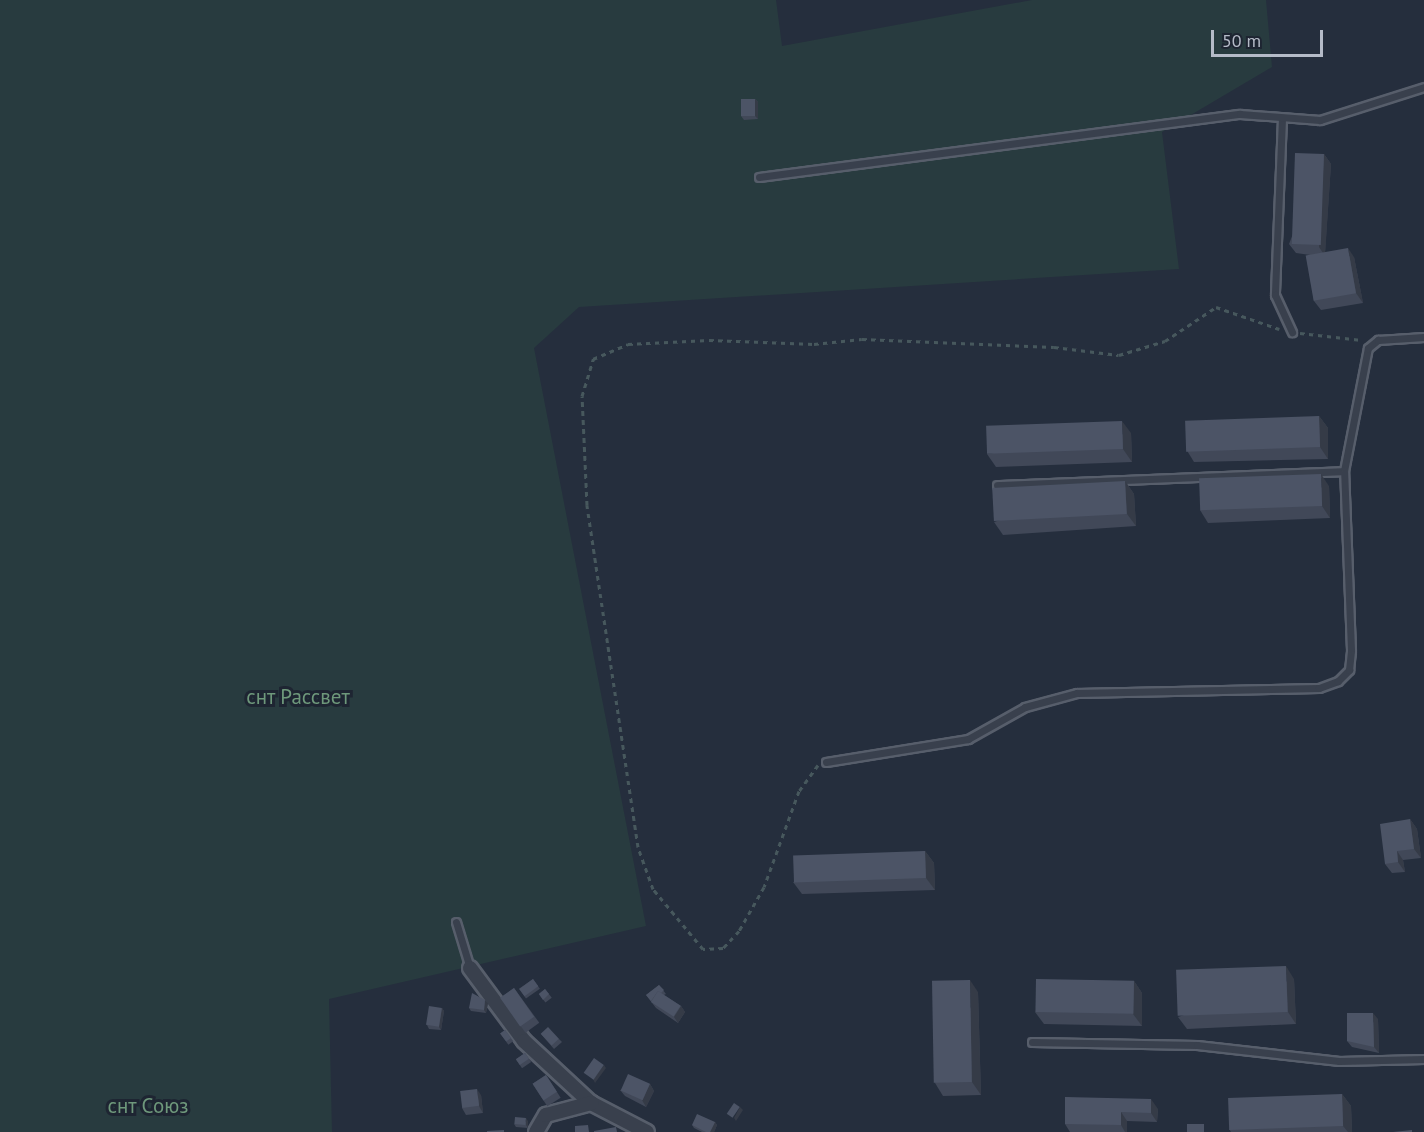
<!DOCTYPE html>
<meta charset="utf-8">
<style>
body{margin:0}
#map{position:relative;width:1424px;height:1132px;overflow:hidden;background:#252e3d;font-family:"PT Sans",sans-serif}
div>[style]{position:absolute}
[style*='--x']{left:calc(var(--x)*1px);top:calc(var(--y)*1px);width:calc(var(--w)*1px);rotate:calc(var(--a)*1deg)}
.green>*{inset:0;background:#283b3f}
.path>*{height:3px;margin-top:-1.5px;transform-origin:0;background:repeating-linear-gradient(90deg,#47585d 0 4.5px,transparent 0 9px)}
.roads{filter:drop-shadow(2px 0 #575e6b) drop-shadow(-2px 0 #575e6b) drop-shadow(0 2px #575e6b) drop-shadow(0 -2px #575e6b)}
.lane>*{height:7px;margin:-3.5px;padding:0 3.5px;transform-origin:3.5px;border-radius:3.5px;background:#39404d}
.street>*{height:14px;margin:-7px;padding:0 7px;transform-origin:7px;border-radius:7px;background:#39404d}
.wall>*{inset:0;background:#414858;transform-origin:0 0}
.shaded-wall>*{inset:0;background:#353b47}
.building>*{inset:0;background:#4c5466;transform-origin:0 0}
span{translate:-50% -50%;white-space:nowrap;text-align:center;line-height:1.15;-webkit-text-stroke:6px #1e2532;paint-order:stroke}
.park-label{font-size:21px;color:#6e987b}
.scale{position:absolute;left:1211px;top:30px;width:112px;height:27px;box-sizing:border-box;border:3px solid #b5bbc8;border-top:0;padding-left:8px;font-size:18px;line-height:21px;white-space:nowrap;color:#b5bbc8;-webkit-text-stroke:4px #1e2532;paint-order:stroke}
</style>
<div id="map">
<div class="green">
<div style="clip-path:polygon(0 0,776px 0,782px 46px,1032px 0,1266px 0,1272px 67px,1162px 132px,1179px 269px,579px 307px,534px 348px,646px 926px,329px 999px,332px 1132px,0 1132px)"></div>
</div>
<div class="path">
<div style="--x:1300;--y:333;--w:62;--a:6.4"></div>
<div style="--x:818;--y:765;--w:32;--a:126"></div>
<div style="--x:799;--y:791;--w:102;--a:110"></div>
<div style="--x:764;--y:887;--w:51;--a:119.6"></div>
<div style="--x:739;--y:931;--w:23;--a:133"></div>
<div style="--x:723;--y:948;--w:20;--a:177"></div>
<div style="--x:703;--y:949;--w:78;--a:-129.8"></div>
<div style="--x:653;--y:889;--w:45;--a:-109.7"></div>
<div style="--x:638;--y:847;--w:346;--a:-98.5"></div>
<div style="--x:587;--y:505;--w:109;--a:-92.6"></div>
<div style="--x:582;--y:396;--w:39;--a:-73"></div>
<div style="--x:593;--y:359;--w:38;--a:-23"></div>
<div style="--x:628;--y:344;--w:81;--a:-2.8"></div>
<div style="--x:709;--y:340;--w:105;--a:2.2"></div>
<div style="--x:814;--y:344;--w:48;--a:-5.9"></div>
<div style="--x:862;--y:339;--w:192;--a:2.4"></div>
<div style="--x:1054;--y:347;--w:65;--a:7"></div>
<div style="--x:1119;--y:355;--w:48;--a:-16.9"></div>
<div style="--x:1165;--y:341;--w:61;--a:-33.7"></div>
<div style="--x:1216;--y:307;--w:67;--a:19.2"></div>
</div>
<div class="roads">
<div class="lane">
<div style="--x:1282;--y:118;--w:177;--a:92.3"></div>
<div style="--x:1275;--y:295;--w:41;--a:65.3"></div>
<div style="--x:759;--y:177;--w:485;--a:-7.5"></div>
<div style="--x:1240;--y:114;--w:80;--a:4.3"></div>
<div style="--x:1320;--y:120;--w:109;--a:-17.6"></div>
<div style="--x:997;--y:485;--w:347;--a:-2.3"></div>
<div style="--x:1344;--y:471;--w:125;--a:-79"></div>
<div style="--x:1368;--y:348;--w:13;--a:-39"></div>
<div style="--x:1378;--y:340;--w:46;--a:-3.7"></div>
<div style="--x:826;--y:762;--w:144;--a:-9.2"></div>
<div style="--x:968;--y:739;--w:65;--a:-29.3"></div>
<div style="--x:1025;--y:707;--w:54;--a:-15.1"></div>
<div style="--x:1077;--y:693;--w:242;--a:-1.2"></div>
<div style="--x:1319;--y:688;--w:20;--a:-20"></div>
<div style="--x:1338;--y:681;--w:16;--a:-45"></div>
<div style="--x:1349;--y:670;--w:20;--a:-84"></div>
<div style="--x:1351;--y:650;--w:179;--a:-92.2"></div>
<div style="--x:456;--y:922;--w:48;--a:73.1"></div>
<div style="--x:1032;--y:1042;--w:165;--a:1"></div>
<div style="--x:1197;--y:1045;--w:143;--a:6.4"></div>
<div style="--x:1339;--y:1061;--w:85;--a:-1.3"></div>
</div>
<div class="street">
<div style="--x:470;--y:968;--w:91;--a:53.5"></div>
<div style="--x:524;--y:1041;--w:91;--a:42.8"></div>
<div style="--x:591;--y:1103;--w:63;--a:27.4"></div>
<div style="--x:536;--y:1132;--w:20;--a:-60"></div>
<div style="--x:546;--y:1115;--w:47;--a:-14.9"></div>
</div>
</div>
<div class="wall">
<div style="clip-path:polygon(755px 99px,758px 102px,758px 119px,744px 120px,741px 116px)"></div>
<div style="clip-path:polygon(1324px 154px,1331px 164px,1325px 252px,1354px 257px,1363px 303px,1321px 310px,1314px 301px,1310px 255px,1296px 253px,1289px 244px)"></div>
<div style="clip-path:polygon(1319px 416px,1328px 428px,1328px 459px,1194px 462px,1186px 449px)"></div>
<div style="clip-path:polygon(1131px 433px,1132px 462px,996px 467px,987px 454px)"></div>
<div style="clip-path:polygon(1125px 481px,1134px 494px,1136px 526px,1003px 535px,994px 522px)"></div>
<div style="clip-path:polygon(1329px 486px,1330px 518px,1208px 523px,1200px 510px)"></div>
<div style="clip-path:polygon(1410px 819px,1417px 829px,1421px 858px,1403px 860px,1405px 872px,1392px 873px,1385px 864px)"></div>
<div style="clip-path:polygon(925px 851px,934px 863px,935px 890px,802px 894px,793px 882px)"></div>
<div style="left:533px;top:979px;width:12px;height:17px;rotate:55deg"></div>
<div style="clip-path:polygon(1294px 979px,1296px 1024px,1187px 1029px,1178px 1017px)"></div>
<div style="clip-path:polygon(1134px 981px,1142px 993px,1142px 1026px,1044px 1024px,1035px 1012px)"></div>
<div style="clip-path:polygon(659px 985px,666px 994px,664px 995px,681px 1006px,685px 1012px,678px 1023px,656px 1008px,646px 995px)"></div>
<div style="left:514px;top:988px;width:43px;height:17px;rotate:54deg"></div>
<div style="left:545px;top:989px;width:11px;height:8px;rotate:52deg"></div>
<div style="clip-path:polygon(978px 992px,981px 1095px,943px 1096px,935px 1083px)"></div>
<div style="clip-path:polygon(485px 1000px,488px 1003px,486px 1013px,471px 1011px,469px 1008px)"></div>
<div style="clip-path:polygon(442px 1008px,444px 1011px,441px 1030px,429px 1029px,427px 1025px)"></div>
<div style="clip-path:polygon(1378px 1019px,1379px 1053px,1352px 1047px,1347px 1041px)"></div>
<div style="left:505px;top:1030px;width:14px;height:6px;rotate:54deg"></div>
<div style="clip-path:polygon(541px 1034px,559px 1039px,562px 1042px,554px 1049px)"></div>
<div style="left:525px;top:1053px;width:11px;height:11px;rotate:56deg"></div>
<div style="left:546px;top:1075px;width:27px;height:16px;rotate:57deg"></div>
<div style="clip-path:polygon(650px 1084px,654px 1091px,646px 1107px,625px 1096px,620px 1090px)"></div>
<div style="clip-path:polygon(1342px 1094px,1351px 1106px,1352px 1132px,1231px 1132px,1229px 1129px)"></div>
<div style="clip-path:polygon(481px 1095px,483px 1113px,466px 1115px,462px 1108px)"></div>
<div style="clip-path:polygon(1065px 1097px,1158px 1109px,1157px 1122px,1127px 1121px,1127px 1132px,1070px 1132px,1065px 1124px)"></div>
<div style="clip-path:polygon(528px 1121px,528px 1128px,516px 1127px,514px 1124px)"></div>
<div style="clip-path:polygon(715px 1122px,717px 1125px,714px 1132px,702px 1132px,694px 1128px,692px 1125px)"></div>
</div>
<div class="shaded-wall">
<div style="clip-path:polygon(755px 99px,758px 102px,758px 119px,755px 116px)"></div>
<div style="clip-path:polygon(1324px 154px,1331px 164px,1325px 256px,1319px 247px)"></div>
<div style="clip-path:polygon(1348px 248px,1354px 257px,1363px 303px,1356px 293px)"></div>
<div style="clip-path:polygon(1319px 416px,1328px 428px,1328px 459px,1320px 447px)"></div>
<div style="clip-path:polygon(1122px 421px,1131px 433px,1132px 462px,1123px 449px)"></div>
<div style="clip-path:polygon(1321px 474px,1329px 486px,1330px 518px,1322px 506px)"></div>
<div style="clip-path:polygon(1125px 481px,1134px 494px,1136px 526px,1127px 514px)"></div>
<div style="clip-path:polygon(1410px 819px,1417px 829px,1421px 858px,1414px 849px)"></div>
<div style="clip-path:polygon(925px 851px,934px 863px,935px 890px,926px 878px)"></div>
<div style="clip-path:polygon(1397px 851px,1403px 860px,1405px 872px,1398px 862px)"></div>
<div style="clip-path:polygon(1286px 966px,1294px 979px,1296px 1024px,1288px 1012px)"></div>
<div style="clip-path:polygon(970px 980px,978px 992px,981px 1095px,972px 1082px)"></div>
<div style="clip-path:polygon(1134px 981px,1142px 993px,1142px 1026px,1133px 1014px)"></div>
<div style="clip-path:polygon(485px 1000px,488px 1003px,486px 1013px,484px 1010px)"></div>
<div style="clip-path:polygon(681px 1006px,685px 1012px,678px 1023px,674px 1017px)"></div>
<div style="clip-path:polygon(442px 1008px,444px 1011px,441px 1030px,439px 1027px)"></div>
<div style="clip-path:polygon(1373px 1013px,1378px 1019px,1379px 1053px,1374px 1047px)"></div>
<div style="clip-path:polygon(604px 1065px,606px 1068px,595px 1083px,593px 1079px)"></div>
<div style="clip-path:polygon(650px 1084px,654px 1091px,646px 1107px,642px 1100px)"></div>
<div style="clip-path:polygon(477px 1089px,481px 1095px,483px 1113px,479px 1106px)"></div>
<div style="clip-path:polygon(1342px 1094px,1351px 1106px,1352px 1132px,1348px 1132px,1343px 1126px)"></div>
<div style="clip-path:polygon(1151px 1099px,1158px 1109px,1157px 1122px,1151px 1113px)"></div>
<div style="clip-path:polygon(740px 1107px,743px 1110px,736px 1121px,734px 1118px)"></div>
<div style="clip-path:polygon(1121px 1112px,1127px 1121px,1127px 1132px,1125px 1132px,1121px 1125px)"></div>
<div style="clip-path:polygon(526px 1118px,528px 1121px,528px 1128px,526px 1125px)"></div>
<div style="clip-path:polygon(715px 1122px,717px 1125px,714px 1132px,710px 1132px)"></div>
</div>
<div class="building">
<div style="left:741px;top:99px;width:14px;height:17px"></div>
<div style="left:1295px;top:153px;width:29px;height:91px;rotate:2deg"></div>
<div style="left:1348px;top:248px;width:46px;height:43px;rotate:80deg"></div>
<div style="left:1319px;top:416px;width:31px;height:134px;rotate:88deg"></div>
<div style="left:1122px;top:421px;width:28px;height:136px;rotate:88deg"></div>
<div style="left:1321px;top:474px;width:32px;height:122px;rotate:88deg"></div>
<div style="left:1125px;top:481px;width:33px;height:133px;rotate:87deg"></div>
<div style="clip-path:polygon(1410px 819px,1414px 849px,1397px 851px,1398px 862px,1385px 864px,1380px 824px)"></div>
<div style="left:925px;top:851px;width:27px;height:132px;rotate:88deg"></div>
<div style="left:1286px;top:966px;width:46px;height:110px;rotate:88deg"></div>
<div style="left:533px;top:979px;width:9px;height:17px;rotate:54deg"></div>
<div style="left:1036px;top:979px;width:98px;height:33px;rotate:1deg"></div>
<div style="left:970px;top:980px;width:102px;height:38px;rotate:89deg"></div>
<div style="clip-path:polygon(659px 985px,664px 990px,661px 993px,658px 991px,651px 1001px,646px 995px)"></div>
<div style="left:514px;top:988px;width:35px;height:17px;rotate:55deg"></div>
<div style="clip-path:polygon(545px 989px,549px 994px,543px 1000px,539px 994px)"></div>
<div style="left:658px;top:991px;width:27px;height:13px;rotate:33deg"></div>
<div style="clip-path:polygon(472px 993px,485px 1000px,484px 1010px,469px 1008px)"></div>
<div style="left:429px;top:1006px;width:13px;height:19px;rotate:9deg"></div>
<div style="clip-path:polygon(1347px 1013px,1373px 1013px,1374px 1047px,1347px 1041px)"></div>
<div style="left:548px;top:1027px;width:16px;height:10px;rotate:47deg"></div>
<div style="left:505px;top:1030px;width:10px;height:6px;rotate:53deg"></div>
<div style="left:525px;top:1053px;width:7px;height:11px;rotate:56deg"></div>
<div style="left:594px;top:1058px;width:12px;height:18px;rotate:35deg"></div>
<div style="left:628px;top:1074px;width:24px;height:18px;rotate:24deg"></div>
<div style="left:546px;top:1075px;width:20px;height:16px;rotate:57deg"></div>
<div style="left:477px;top:1089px;width:17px;height:17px;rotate:83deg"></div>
<div style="left:1342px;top:1094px;width:32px;height:114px;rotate:88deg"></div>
<div style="clip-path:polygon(1065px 1097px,1151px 1099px,1151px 1113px,1121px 1112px,1121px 1125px,1065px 1124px)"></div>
<div style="left:734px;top:1103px;width:7px;height:13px;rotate:34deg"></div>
<div style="clip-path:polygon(697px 1114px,715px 1122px,710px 1132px,706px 1132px,692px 1125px)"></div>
<div style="left:515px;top:1117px;width:11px;height:7px;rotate:5deg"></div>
<div style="left:1187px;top:1124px;width:17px;height:8px"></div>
<div style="clip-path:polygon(588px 1125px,589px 1132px,575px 1132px,575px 1126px)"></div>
<div style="clip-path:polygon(616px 1127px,617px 1132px,594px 1132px,594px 1131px)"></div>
<div style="clip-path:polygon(504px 1130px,504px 1132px,487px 1132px,487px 1131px)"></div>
<div style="clip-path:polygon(1412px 1130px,1412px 1132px,1393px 1132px)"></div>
</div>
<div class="park-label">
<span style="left:298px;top:697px">снт Рассвет</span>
<span style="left:148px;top:1106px">снт Союз</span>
</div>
<div class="scale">50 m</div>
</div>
